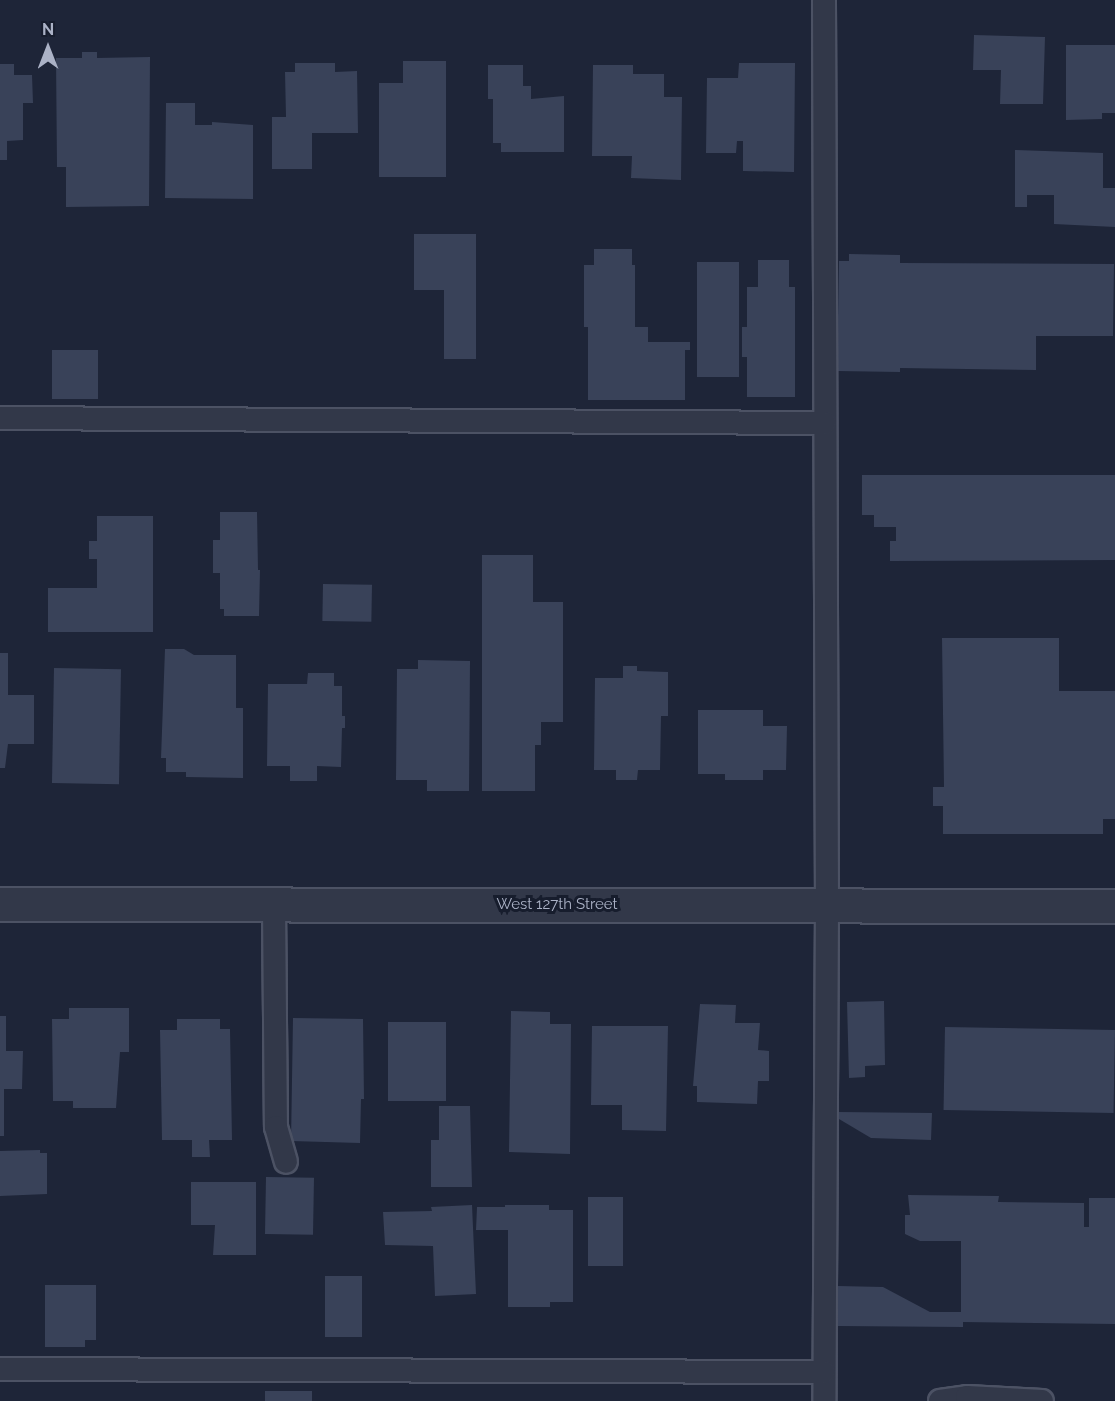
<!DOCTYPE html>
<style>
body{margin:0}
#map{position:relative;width:1115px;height:1401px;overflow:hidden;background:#1e2538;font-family:Raleway,sans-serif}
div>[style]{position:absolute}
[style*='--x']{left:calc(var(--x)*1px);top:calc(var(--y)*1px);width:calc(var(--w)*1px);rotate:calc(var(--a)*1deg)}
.building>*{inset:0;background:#394259;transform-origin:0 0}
.roads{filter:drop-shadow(2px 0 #4c5264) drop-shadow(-2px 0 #4c5264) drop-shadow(0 2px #4c5264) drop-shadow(0 -2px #4c5264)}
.service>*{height:22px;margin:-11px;padding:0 11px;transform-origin:11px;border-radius:11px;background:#323849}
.minor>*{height:33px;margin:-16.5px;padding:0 16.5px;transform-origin:16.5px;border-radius:16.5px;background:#323849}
span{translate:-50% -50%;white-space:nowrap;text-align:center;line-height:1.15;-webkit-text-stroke:6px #171d2d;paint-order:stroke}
.street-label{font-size:15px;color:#abb2c6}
.north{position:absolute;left:18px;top:18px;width:60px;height:60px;-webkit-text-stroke:4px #171d2d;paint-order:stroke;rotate:0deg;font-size:16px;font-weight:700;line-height:24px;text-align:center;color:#abb2c6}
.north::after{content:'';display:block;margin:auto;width:21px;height:27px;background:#abb2c6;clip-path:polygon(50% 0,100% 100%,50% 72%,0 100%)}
</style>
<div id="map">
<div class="building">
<div style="clip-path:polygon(974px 35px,1045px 37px,1043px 104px,1000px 104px,1001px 70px,973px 70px)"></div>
<div style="clip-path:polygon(1066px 45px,1115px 45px,1115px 113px,1102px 113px,1102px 119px,1066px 120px)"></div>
<div style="clip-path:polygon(82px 52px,97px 52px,97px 58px,150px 57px,149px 206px,66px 207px,66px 167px,57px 167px,56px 58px,82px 58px)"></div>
<div style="clip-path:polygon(403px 61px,446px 61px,446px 177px,379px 177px,379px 83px,403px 83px)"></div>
<div style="clip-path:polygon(295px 63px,335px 63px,335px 72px,357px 71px,358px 133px,312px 133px,312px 169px,272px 169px,272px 117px,286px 117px,285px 72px,295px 72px)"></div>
<div style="clip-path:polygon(739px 63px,795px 63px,794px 172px,743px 171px,743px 141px,737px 141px,736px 153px,706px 153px,707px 78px,738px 78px)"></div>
<div style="clip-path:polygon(0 64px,14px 64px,14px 75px,32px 75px,33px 103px,23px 103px,23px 140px,7px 141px,7px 160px,0 160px)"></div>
<div style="clip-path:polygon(488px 65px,523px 65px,523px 86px,531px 86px,531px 99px,564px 96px,564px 152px,501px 152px,501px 143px,493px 143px,493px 99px,488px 99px)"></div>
<div style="clip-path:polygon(593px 65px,633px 65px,633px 74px,664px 74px,664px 97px,682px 97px,681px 180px,631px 178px,632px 156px,592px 156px)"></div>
<div style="clip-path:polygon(166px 103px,195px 103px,195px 125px,212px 125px,212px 122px,253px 125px,253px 199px,165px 198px)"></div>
<div style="clip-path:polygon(1015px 150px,1103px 153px,1103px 188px,1115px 188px,1115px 227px,1054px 224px,1054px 195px,1027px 195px,1027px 207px,1015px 207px)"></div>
<div style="clip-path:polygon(414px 234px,476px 234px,476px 359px,444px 359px,444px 290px,414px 290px)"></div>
<div style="clip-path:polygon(594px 249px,632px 249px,632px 265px,635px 265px,635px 327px,648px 327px,648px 342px,690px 342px,690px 350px,685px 350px,685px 400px,588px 400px,588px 327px,584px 327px,584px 265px,594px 265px)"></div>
<div style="clip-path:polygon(849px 254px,900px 255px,900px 263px,1114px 264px,1113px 336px,1036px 336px,1036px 370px,900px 368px,900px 372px,837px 371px,839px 261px,849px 261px)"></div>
<div style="clip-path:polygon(758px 260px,789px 260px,789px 287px,795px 287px,795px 397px,747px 397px,747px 357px,742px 357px,742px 327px,747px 327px,747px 287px,758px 287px)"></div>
<div style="left:697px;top:262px;width:42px;height:115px"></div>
<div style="left:52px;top:350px;width:46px;height:49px"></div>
<div style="clip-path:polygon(862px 475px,1115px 475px,1115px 560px,890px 561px,890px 541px,896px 541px,896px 527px,874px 527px,874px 515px,862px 515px)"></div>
<div style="clip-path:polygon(220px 512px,257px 512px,258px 570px,260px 570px,259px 616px,224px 616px,224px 609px,220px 609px,220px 573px,213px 573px,213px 540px,220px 540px)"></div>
<div style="clip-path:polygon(97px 516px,153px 516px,153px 632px,48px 632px,48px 588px,97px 588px,97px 559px,89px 559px,89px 541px,97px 541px)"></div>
<div style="clip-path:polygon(482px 555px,533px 555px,533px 602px,563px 602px,563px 722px,541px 722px,541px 745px,535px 745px,535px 791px,482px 791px)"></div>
<div style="left:323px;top:584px;width:49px;height:37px;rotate:1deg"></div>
<div style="clip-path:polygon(942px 638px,1059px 638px,1059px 691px,1115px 691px,1115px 819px,1103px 819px,1103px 834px,943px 834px,943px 806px,933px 806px,933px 787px,944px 787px)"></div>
<div style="clip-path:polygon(165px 649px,184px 649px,194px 655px,236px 655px,236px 708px,243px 708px,243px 778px,186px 777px,186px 772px,166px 772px,166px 758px,161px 758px)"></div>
<div style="clip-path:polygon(0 653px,8px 653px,8px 695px,34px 695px,34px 744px,8px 744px,5px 768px,0 768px)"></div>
<div style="clip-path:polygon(418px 660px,470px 661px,469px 791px,427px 791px,427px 780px,396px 780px,397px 669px,418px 669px)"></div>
<div style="clip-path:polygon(623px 666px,637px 666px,637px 671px,668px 672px,668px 716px,661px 716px,660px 770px,638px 770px,637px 780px,616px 780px,616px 770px,594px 770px,595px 678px,623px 678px)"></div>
<div style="left:54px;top:668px;width:67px;height:115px;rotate:1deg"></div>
<div style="clip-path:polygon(308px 673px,334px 673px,334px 686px,342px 686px,342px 716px,345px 716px,345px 728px,342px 728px,341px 767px,317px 766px,317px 781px,290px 781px,290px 766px,267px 766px,268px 684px,307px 684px)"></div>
<div style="clip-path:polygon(698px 710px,763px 710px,763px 726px,787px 726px,786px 770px,763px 770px,763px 780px,725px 780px,725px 774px,698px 774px)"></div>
<div style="clip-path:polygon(884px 1001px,885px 1065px,865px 1066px,865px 1077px,849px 1078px,847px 1002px)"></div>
<div style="clip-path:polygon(700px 1004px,736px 1005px,735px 1023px,760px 1023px,758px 1050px,769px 1051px,769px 1081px,758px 1081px,757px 1104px,697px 1102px,697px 1086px,693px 1086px)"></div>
<div style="clip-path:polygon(69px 1008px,129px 1008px,129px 1052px,120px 1052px,116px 1108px,73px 1108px,73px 1101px,53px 1101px,52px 1019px,69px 1019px)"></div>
<div style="clip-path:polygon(511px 1011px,550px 1012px,550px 1024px,571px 1024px,570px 1154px,509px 1152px)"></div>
<div style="clip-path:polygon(0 1016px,6px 1016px,6px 1051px,23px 1051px,22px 1089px,4px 1089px,4px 1136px,0 1136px)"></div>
<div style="clip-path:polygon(293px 1018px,363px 1019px,364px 1099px,361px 1099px,360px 1143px,291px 1141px)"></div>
<div style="clip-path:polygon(177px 1019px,220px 1019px,220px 1029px,230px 1029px,232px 1140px,209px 1140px,210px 1157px,192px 1157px,192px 1140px,162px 1140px,160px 1030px,177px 1030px)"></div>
<div style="left:388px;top:1022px;width:58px;height:79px"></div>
<div style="clip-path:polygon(592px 1026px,668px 1026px,666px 1131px,622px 1130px,622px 1105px,591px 1105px)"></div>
<div style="left:945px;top:1027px;width:170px;height:83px;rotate:1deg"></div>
<div style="clip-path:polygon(439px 1106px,470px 1106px,472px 1187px,431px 1187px,431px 1140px,439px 1140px)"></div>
<div style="clip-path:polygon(839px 1112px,932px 1113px,931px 1140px,871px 1138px,839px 1119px)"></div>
<div style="clip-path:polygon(40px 1150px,40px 1153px,47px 1153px,47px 1194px,0 1196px,0 1151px)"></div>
<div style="left:266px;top:1177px;width:48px;height:57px;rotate:1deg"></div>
<div style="clip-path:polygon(191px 1182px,256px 1182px,256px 1255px,213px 1255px,215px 1225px,191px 1225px)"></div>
<div style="clip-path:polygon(908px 1195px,999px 1196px,998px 1202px,1084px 1203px,1084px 1227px,1089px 1227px,1089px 1198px,1115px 1198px,1115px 1324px,963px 1322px,963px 1327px,838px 1326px,838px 1286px,883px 1287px,930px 1312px,961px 1312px,961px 1241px,920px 1241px,905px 1234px,905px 1215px,910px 1215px)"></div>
<div style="left:588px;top:1197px;width:35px;height:69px"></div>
<div style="clip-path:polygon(472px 1205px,476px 1294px,435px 1296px,433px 1246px,385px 1245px,383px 1212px,432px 1211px,431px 1207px)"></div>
<div style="clip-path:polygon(505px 1205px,549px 1205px,549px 1210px,573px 1210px,573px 1302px,550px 1302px,550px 1307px,508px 1307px,508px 1230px,476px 1230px,477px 1207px,505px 1207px)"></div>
<div style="left:325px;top:1276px;width:37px;height:61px"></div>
<div style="clip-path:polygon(45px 1285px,96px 1285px,96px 1340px,85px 1340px,85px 1347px,45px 1347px)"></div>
<div style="left:265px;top:1391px;width:47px;height:10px"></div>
</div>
<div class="roads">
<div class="service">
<div style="--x:824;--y:0;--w:906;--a:89.81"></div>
<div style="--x:827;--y:906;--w:495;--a:90.3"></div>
<div style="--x:0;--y:418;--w:825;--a:0.35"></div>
<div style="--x:274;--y:905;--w:222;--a:89.5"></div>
<div style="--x:276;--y:1127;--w:36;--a:74"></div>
<div style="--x:0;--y:1369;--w:824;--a:0.21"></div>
<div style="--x:940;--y:1401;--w:27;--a:-8"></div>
<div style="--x:967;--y:1397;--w:75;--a:3.1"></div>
</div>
<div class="minor">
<div style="--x:0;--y:904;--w:1115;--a:0.1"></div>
</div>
</div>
<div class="street-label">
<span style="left:557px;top:905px">West 127th Street</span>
</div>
<div class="north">N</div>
</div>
